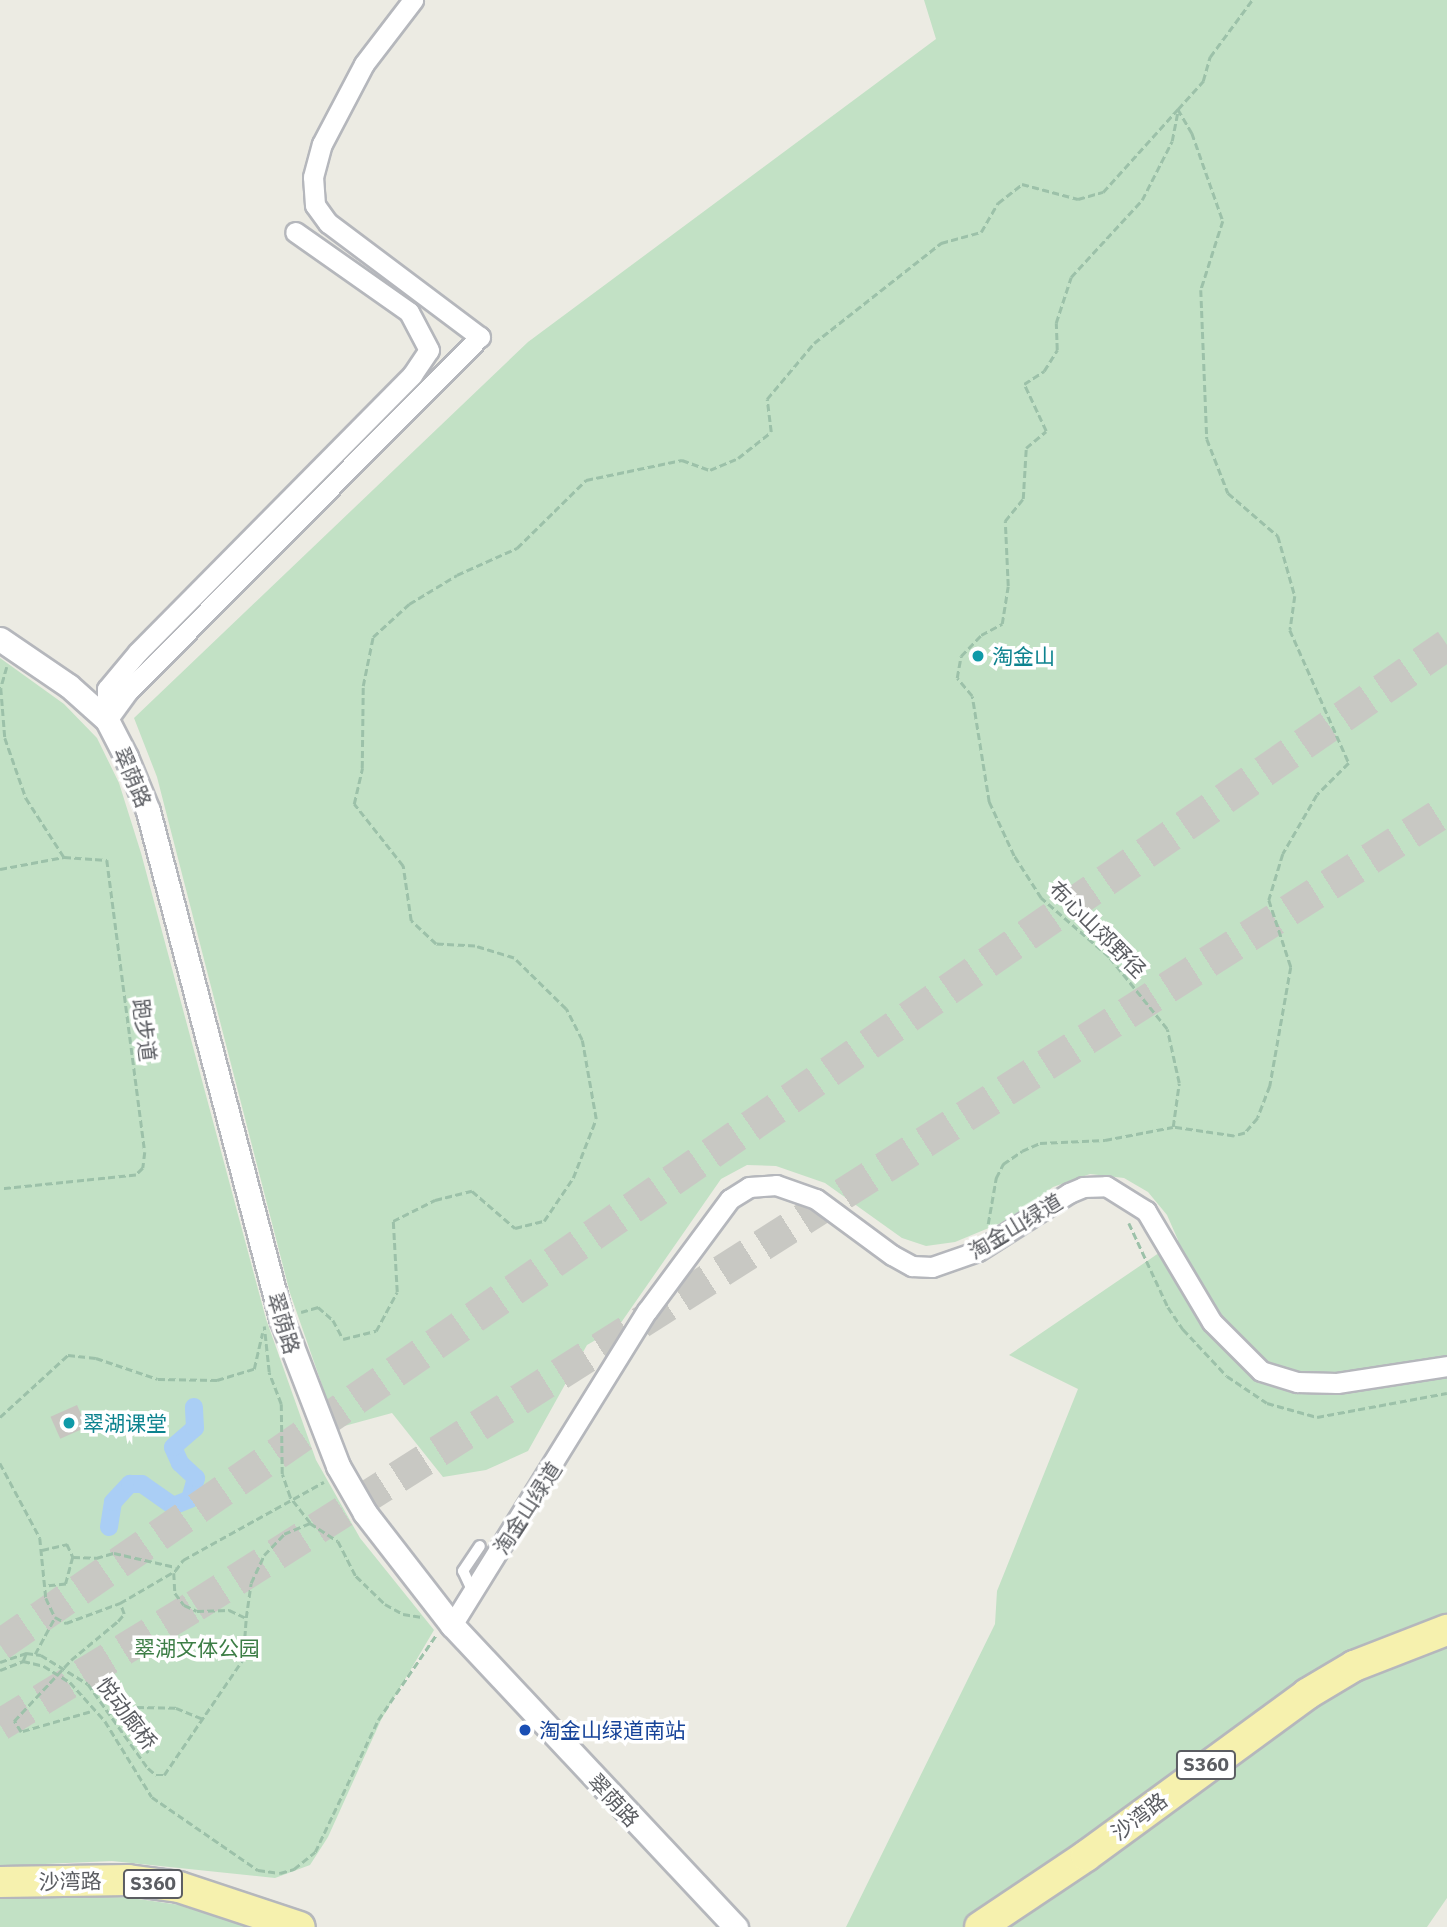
<!DOCTYPE html>
<meta charset="utf-8">
<style>
body{margin:0}
#map{position:relative;width:1447px;height:1927px;overflow:hidden;background:#ecebe3;font-family:"IBM Plex Sans","Noto Sans SC",sans-serif}
div>[style]{position:absolute}
[style*='--x']{left:calc(var(--x)*1px);top:calc(var(--y)*1px);width:calc(var(--w)*1px);rotate:calc(var(--a)*1deg)}
.green>*{inset:0;background:#c2e1c5}
.canal>*{height:18px;margin:-9px;padding:0 9px;transform-origin:9px;border-radius:9px;background:#aacef5}
.building>*{inset:0;background:#c7c5c0;transform-origin:0 0}
.trunk-tunnel>*{height:32px;margin-top:-16px;transform-origin:0;background:repeating-linear-gradient(90deg,#c8c8c3 0 32px,transparent 0 48px)}
.path>*{height:2.5px;margin-top:-1.25px;transform-origin:0;background:repeating-linear-gradient(90deg,#9cc1a9 0 7px,transparent 0 10.5px)}
.roads{filter:drop-shadow(2px 0 #b5b7bc) drop-shadow(-2px 0 #b5b7bc) drop-shadow(0 2px #b5b7bc) drop-shadow(0 -2px #b5b7bc)}
.service>*{height:10px;margin:-5px;padding:0 5px;transform-origin:5px;border-radius:5px;background:#fff}
.minor>*{height:19px;margin:-9.5px;padding:0 9.5px;transform-origin:9.5px;border-radius:9.5px;background:#fff}
.tertiary>*{height:23px;margin:-11.5px;padding:0 11.5px;transform-origin:11.5px;border-radius:11.5px;background:#fff}
.primary>*{height:30px;margin:-15px;padding:0 15px;transform-origin:15px;border-radius:15px;background:#f6f1ae}
.path-bridge>*{height:2.5px;margin-top:-1.25px;transform-origin:0;background:repeating-linear-gradient(90deg,#9cc1a9 0 7px,transparent 0 10.5px)}
.dots>*{width:19px;height:19px;translate:-50% -50%;box-sizing:border-box;border:4px solid #fff;border-radius:50%}
span{translate:-50% -50%;white-space:nowrap;text-align:center;line-height:1.15;-webkit-text-stroke:7px #fff;paint-order:stroke}
.shield-label span{padding:2px 5px;background:#fff;border:2px solid;border-radius:5px;-webkit-text-stroke-width:0}
.shield-label{font-size:19px;color:#5b5d62;font-weight:700}
.culture-label{font-size:21px;color:#0d838f}
.left{translate:0 -50%;text-align:left}
.street-label{font-size:21px;color:#5b5d62}
.park-label{font-size:21px;color:#3d7e46}
.transit-label{font-size:21px;color:#164399}
</style>
<div id="map">
<div class="green">
<div style="clip-path:polygon(924px 0,1447px 0,1447px 1898px,1427px 1927px,846px 1927px,995px 1624px,997px 1591px,1078px 1389px,1009px 1355px,1178px 1240px,1167px 1215px,1148px 1192px,1124px 1178px,1090px 1174px,1053px 1187px,1008px 1220px,955px 1242px,926px 1246px,902px 1238px,825px 1183px,776px 1166px,747px 1165px,721px 1179px,618px 1327px,587px 1345px,528px 1451px,486px 1470px,443px 1477px,392px 1413px,337px 1428px,290px 1293px,157px 777px,134px 718px,528px 342px,936px 39px)"></div>
<div style="clip-path:polygon(0 658px,64px 704px,97px 738px,119px 783px,141px 853px,266px 1319px,316px 1460px,360px 1538px,434px 1630px,381px 1720px,328px 1837px,310px 1865px,275px 1878px,112px 1861px,0 1866px)"></div>
<div style="clip-path:polygon(124px 1897px,201px 1908px,253px 1927px,0 1927px,0 1899px)"></div>
</div>
<div class="canal">
<div style="--x:109;--y:1527;--w:25;--a:-81"></div>
<div style="--x:113;--y:1502;--w:25;--a:-47"></div>
<div style="--x:130;--y:1484;--w:12;--a:0"></div>
<div style="--x:142;--y:1484;--w:38;--a:35"></div>
<div style="--x:173;--y:1506;--w:18;--a:-22"></div>
<div style="--x:190;--y:1499;--w:22;--a:-74"></div>
<div style="--x:196;--y:1478;--w:22;--a:-137"></div>
<div style="--x:180;--y:1463;--w:17;--a:-114"></div>
<div style="--x:173;--y:1447;--w:29;--a:-41"></div>
<div style="--x:195;--y:1428;--w:21;--a:-93"></div>
</div>
<div class="building">
<div style="left:77px;top:1405px;width:24px;height:29px;rotate:66deg"></div>
</div>
<div class="trunk-tunnel">
<div style="--x:0;--y:1645;--w:1759;--a:-34.65"></div>
<div style="--x:0;--y:1725;--w:228;--a:-31.4"></div>
<div style="--x:195;--y:1606;--w:1484;--a:-32.45"></div>
</div>
<div class="path">
<div style="--x:7;--y:667;--w:22;--a:106"></div>
<div style="--x:1;--y:688;--w:50;--a:85.4"></div>
<div style="--x:5;--y:738;--w:64;--a:70.7"></div>
<div style="--x:26;--y:798;--w:70;--a:57.2"></div>
<div style="--x:0;--y:869;--w:65;--a:-10.6"></div>
<div style="--x:64;--y:857;--w:43;--a:4"></div>
<div style="--x:107;--y:860;--w:294;--a:82.6"></div>
<div style="--x:145;--y:1152;--w:16;--a:97"></div>
<div style="--x:143;--y:1168;--w:10;--a:135"></div>
<div style="--x:136;--y:1175;--w:137;--a:174.1"></div>
<div style="--x:1129;--y:1223;--w:93;--a:65.1"></div>
<div style="--x:1168;--y:1307;--w:27;--a:56"></div>
<div style="--x:1183;--y:1329;--w:64;--a:46.9"></div>
<div style="--x:1227;--y:1376;--w:48;--a:34"></div>
<div style="--x:1267;--y:1403;--w:52;--a:15.6"></div>
<div style="--x:1317;--y:1417;--w:132;--a:-10.5"></div>
<div style="--x:988;--y:1224;--w:47;--a:-80.1"></div>
<div style="--x:996;--y:1178;--w:16;--a:-63"></div>
<div style="--x:1003;--y:1164;--w:23;--a:-34"></div>
<div style="--x:1022;--y:1151;--w:20;--a:-24"></div>
<div style="--x:1040;--y:1143;--w:65;--a:-2.6"></div>
<div style="--x:1105;--y:1140;--w:69;--a:-10.8"></div>
<div style="--x:1173;--y:1127;--w:44;--a:-82.2"></div>
<div style="--x:1179;--y:1083;--w:55;--a:-102.5"></div>
<div style="--x:1167;--y:1029;--w:92;--a:-128.9"></div>
<div style="--x:1109;--y:957;--w:90;--a:-139.1"></div>
<div style="--x:1041;--y:898;--w:50;--a:-122.7"></div>
<div style="--x:1014;--y:856;--w:60;--a:-114.8"></div>
<div style="--x:989;--y:802;--w:107;--a:-99.1"></div>
<div style="--x:972;--y:696;--w:23;--a:-130"></div>
<div style="--x:957;--y:678;--w:22;--a:-80"></div>
<div style="--x:961;--y:656;--w:29;--a:-46"></div>
<div style="--x:981;--y:635;--w:24;--a:-28"></div>
<div style="--x:1002;--y:624;--w:38;--a:-81"></div>
<div style="--x:1008;--y:586;--w:65;--a:-92.6"></div>
<div style="--x:1005;--y:521;--w:28;--a:-51"></div>
<div style="--x:1023;--y:499;--w:51;--a:-86.6"></div>
<div style="--x:1026;--y:448;--w:26;--a:-40"></div>
<div style="--x:1046;--y:431;--w:52;--a:-115.1"></div>
<div style="--x:1024;--y:384;--w:24;--a:-33"></div>
<div style="--x:1044;--y:371;--w:25;--a:-58"></div>
<div style="--x:1057;--y:350;--w:27;--a:-92"></div>
<div style="--x:1056;--y:323;--w:48;--a:-71.9"></div>
<div style="--x:1071;--y:277;--w:105;--a:-47.3"></div>
<div style="--x:1142;--y:200;--w:66;--a:-63"></div>
<div style="--x:1172;--y:141;--w:33;--a:-79"></div>
<div style="--x:1178;--y:109;--w:38;--a:-48"></div>
<div style="--x:1203;--y:81;--w:25;--a:-74"></div>
<div style="--x:1210;--y:57;--w:71;--a:-53.6"></div>
<div style="--x:301;--y:1312;--w:18;--a:-16"></div>
<div style="--x:318;--y:1307;--w:20;--a:41"></div>
<div style="--x:333;--y:1320;--w:21;--a:62"></div>
<div style="--x:343;--y:1339;--w:34;--a:-14"></div>
<div style="--x:376;--y:1331;--w:44;--a:-61.7"></div>
<div style="--x:397;--y:1292;--w:71;--a:-93.2"></div>
<div style="--x:393;--y:1221;--w:47;--a:-26.6"></div>
<div style="--x:435;--y:1200;--w:38;--a:-14"></div>
<div style="--x:472;--y:1191;--w:57;--a:40.7"></div>
<div style="--x:515;--y:1228;--w:30;--a:-14"></div>
<div style="--x:544;--y:1221;--w:52;--a:-56"></div>
<div style="--x:573;--y:1178;--w:63;--a:-68.7"></div>
<div style="--x:596;--y:1119;--w:80;--a:-100"></div>
<div style="--x:582;--y:1040;--w:35;--a:-117"></div>
<div style="--x:566;--y:1009;--w:73;--a:-135.6"></div>
<div style="--x:514;--y:958;--w:41;--a:-162.9"></div>
<div style="--x:475;--y:946;--w:39;--a:-177"></div>
<div style="--x:436;--y:944;--w:34;--a:-137"></div>
<div style="--x:411;--y:921;--w:56;--a:-98.3"></div>
<div style="--x:403;--y:866;--w:79;--a:-128.3"></div>
<div style="--x:354;--y:804;--w:37;--a:-77"></div>
<div style="--x:362;--y:768;--w:82;--a:-89.3"></div>
<div style="--x:363;--y:686;--w:50;--a:-78.5"></div>
<div style="--x:373;--y:637;--w:49;--a:-42.5"></div>
<div style="--x:409;--y:604;--w:56;--a:-31.1"></div>
<div style="--x:457;--y:575;--w:66;--a:-24.2"></div>
<div style="--x:517;--y:548;--w:97;--a:-44.6"></div>
<div style="--x:586;--y:480;--w:98;--a:-11.8"></div>
<div style="--x:682;--y:460;--w:30;--a:20"></div>
<div style="--x:710;--y:470;--w:30;--a:-23"></div>
<div style="--x:738;--y:458;--w:42;--a:-38.2"></div>
<div style="--x:771;--y:432;--w:33;--a:-97"></div>
<div style="--x:767;--y:399;--w:73;--a:-50"></div>
<div style="--x:814;--y:343;--w:162;--a:-38.2"></div>
<div style="--x:941;--y:243;--w:41;--a:-15.4"></div>
<div style="--x:981;--y:232;--w:34;--a:-60"></div>
<div style="--x:998;--y:203;--w:31;--a:-38"></div>
<div style="--x:1022;--y:184;--w:58;--a:15"></div>
<div style="--x:1078;--y:199;--w:26;--a:-16"></div>
<div style="--x:1103;--y:192;--w:112;--a:-47.9"></div>
<div style="--x:1178;--y:109;--w:28;--a:60"></div>
<div style="--x:1192;--y:133;--w:93;--a:70.6"></div>
<div style="--x:1223;--y:221;--w:72;--a:107.7"></div>
<div style="--x:1201;--y:290;--w:149;--a:87.7"></div>
<div style="--x:1207;--y:439;--w:58;--a:68.7"></div>
<div style="--x:1228;--y:493;--w:66;--a:40.7"></div>
<div style="--x:1278;--y:536;--w:62;--a:74.2"></div>
<div style="--x:1295;--y:596;--w:34;--a:98"></div>
<div style="--x:1290;--y:630;--w:145;--a:66.1"></div>
<div style="--x:1349;--y:763;--w:45;--a:135"></div>
<div style="--x:1317;--y:795;--w:68;--a:120"></div>
<div style="--x:1283;--y:854;--w:48;--a:106.9"></div>
<div style="--x:1269;--y:900;--w:71;--a:71.8"></div>
<div style="--x:1291;--y:967;--w:121;--a:100"></div>
<div style="--x:1270;--y:1086;--w:34;--a:111"></div>
<div style="--x:1258;--y:1118;--w:20;--a:131"></div>
<div style="--x:1245;--y:1133;--w:11;--a:165"></div>
<div style="--x:1234;--y:1136;--w:62;--a:-171.6"></div>
<div style="--x:0;--y:1417;--w:92;--a:-42.4"></div>
<div style="--x:68;--y:1355;--w:28;--a:6"></div>
<div style="--x:96;--y:1358;--w:65;--a:18.7"></div>
<div style="--x:158;--y:1379;--w:59;--a:1"></div>
<div style="--x:217;--y:1380;--w:39;--a:-17"></div>
<div style="--x:254;--y:1369;--w:37;--a:-77"></div>
<div style="--x:0;--y:1463;--w:85;--a:61.9"></div>
<div style="--x:40;--y:1538;--w:60;--a:84.3"></div>
<div style="--x:46;--y:1598;--w:21;--a:65"></div>
<div style="--x:55;--y:1617;--w:13;--a:29"></div>
<div style="--x:66;--y:1623;--w:58;--a:-20.3"></div>
<div style="--x:120;--y:1603;--w:64;--a:-30.2"></div>
<div style="--x:175;--y:1571;--w:14;--a:-54"></div>
<div style="--x:183;--y:1560;--w:161;--a:-29"></div>
<div style="--x:310;--y:1523;--w:33;--a:33"></div>
<div style="--x:338;--y:1541;--w:39;--a:63"></div>
<div style="--x:356;--y:1576;--w:40;--a:44"></div>
<div style="--x:385;--y:1604;--w:21;--a:29"></div>
<div style="--x:403;--y:1614;--w:19;--a:9"></div>
<div style="--x:42;--y:1550;--w:26;--a:-13"></div>
<div style="--x:67;--y:1544;--w:14;--a:65"></div>
<div style="--x:73;--y:1557;--w:28;--a:105"></div>
<div style="--x:66;--y:1584;--w:20;--a:174"></div>
<div style="--x:73;--y:1557;--w:23;--a:2"></div>
<div style="--x:96;--y:1558;--w:19;--a:-16"></div>
<div style="--x:114;--y:1553;--w:63;--a:12.9"></div>
<div style="--x:174;--y:1573;--w:20;--a:87"></div>
<div style="--x:175;--y:1593;--w:15;--a:53"></div>
<div style="--x:184;--y:1605;--w:14;--a:25"></div>
<div style="--x:197;--y:1611;--w:32;--a:-2"></div>
<div style="--x:229;--y:1610;--w:19;--a:25"></div>
<div style="--x:246;--y:1618;--w:35;--a:-82"></div>
<div style="--x:251;--y:1583;--w:31;--a:-65"></div>
<div style="--x:264;--y:1555;--w:29;--a:-46"></div>
<div style="--x:284;--y:1534;--w:28;--a:-23"></div>
<div style="--x:310;--y:1523;--w:33;--a:-128"></div>
<div style="--x:290;--y:1497;--w:24;--a:-109"></div>
<div style="--x:282;--y:1474;--w:70;--a:-90.8"></div>
<div style="--x:281;--y:1404;--w:34;--a:-111"></div>
<div style="--x:269;--y:1372;--w:46;--a:-96.2"></div>
<div style="--x:35;--y:1654;--w:42;--a:-61.6"></div>
<div style="--x:23;--y:1661;--w:22;--a:13"></div>
<div style="--x:0;--y:1662;--w:28;--a:-19"></div>
<div style="--x:0;--y:1670;--w:25;--a:-21"></div>
<div style="--x:23;--y:1661;--w:9;--a:-69"></div>
<div style="--x:26;--y:1653;--w:15;--a:8"></div>
<div style="--x:90;--y:1712;--w:72;--a:163.8"></div>
<div style="--x:21;--y:1732;--w:13;--a:-122"></div>
<div style="--x:14;--y:1721;--w:83;--a:-46.9"></div>
<div style="--x:71;--y:1660;--w:61;--a:-39.7"></div>
<div style="--x:118;--y:1621;--w:9;--a:-49"></div>
<div style="--x:124;--y:1614;--w:12;--a:-110"></div>
<div style="--x:105;--y:1721;--w:89;--a:58.3"></div>
<div style="--x:152;--y:1797;--w:129;--a:34.6"></div>
<div style="--x:258;--y:1870;--w:22;--a:8"></div>
<div style="--x:280;--y:1873;--w:15;--a:-16"></div>
<div style="--x:294;--y:1869;--w:27;--a:-39"></div>
<div style="--x:315;--y:1852;--w:146;--a:-64.5"></div>
<div style="--x:378;--y:1720;--w:103;--a:-55.7"></div>
<div style="--x:148;--y:1753;--w:39;--a:-122"></div>
<div style="--x:127;--y:1720;--w:16;--a:-52"></div>
<div style="--x:137;--y:1707;--w:39;--a:1"></div>
<div style="--x:176;--y:1708;--w:31;--a:22"></div>
</div>
<div class="roads">
<div class="service">
<div style="--x:472;--y:1590;--w:21;--a:-115"></div>
<div style="--x:463;--y:1571;--w:30;--a:-56"></div>
</div>
<div class="minor">
<div style="--x:107;--y:720;--w:36;--a:-54"></div>
<div style="--x:128;--y:691;--w:499;--a:-45.2"></div>
<div style="--x:480;--y:337;--w:190;--a:-143.1"></div>
<div style="--x:328;--y:223;--w:22;--a:-126"></div>
<div style="--x:315;--y:205;--w:28;--a:-94"></div>
<div style="--x:313;--y:177;--w:34;--a:-75"></div>
<div style="--x:322;--y:144;--w:90;--a:-62.3"></div>
<div style="--x:364;--y:64;--w:81;--a:-52.6"></div>
<div style="--x:107;--y:720;--w:31;--a:-90"></div>
<div style="--x:107;--y:689;--w:48;--a:-50"></div>
<div style="--x:138;--y:652;--w:390;--a:-45.3"></div>
<div style="--x:412;--y:375;--w:30;--a:-56"></div>
<div style="--x:429;--y:350;--w:43;--a:-117.8"></div>
<div style="--x:409;--y:312;--w:139;--a:-144.9"></div>
<div style="--x:452;--y:1625;--w:370;--a:-58.2"></div>
<div style="--x:647;--y:1311;--w:139;--a:-53.5"></div>
<div style="--x:730;--y:1199;--w:22;--a:-32"></div>
<div style="--x:749;--y:1187;--w:27;--a:-4"></div>
<div style="--x:776;--y:1185;--w:42;--a:19.3"></div>
<div style="--x:816;--y:1199;--w:94;--a:36.4"></div>
<div style="--x:892;--y:1255;--w:23;--a:29"></div>
<div style="--x:912;--y:1266;--w:20;--a:3"></div>
<div style="--x:932;--y:1267;--w:49;--a:-19.2"></div>
<div style="--x:978;--y:1251;--w:108;--a:-32.5"></div>
<div style="--x:1069;--y:1193;--w:15;--a:-23"></div>
<div style="--x:1083;--y:1187;--w:23;--a:-2"></div>
<div style="--x:1106;--y:1186;--w:47;--a:32"></div>
<div style="--x:1146;--y:1211;--w:129;--a:59.3"></div>
<div style="--x:1212;--y:1322;--w:69;--a:45"></div>
<div style="--x:1261;--y:1371;--w:38;--a:17"></div>
<div style="--x:1297;--y:1382;--w:40;--a:1.4"></div>
<div style="--x:1337;--y:1383;--w:111;--a:-8.8"></div>
</div>
<div class="tertiary">
<div style="--x:0;--y:639;--w:83;--a:34.3"></div>
<div style="--x:69;--y:686;--w:51;--a:41.8"></div>
<div style="--x:107;--y:720;--w:42;--a:62.8"></div>
<div style="--x:126;--y:757;--w:58;--a:67.8"></div>
<div style="--x:148;--y:811;--w:524;--a:75.3"></div>
<div style="--x:281;--y:1318;--w:159;--a:68.9"></div>
<div style="--x:338;--y:1466;--w:54;--a:60.1"></div>
<div style="--x:365;--y:1513;--w:142;--a:52.2"></div>
<div style="--x:452;--y:1625;--w:415;--a:46.8"></div>
</div>
<div class="primary">
<div style="--x:0;--y:1882;--w:128;--a:-0.9"></div>
<div style="--x:128;--y:1880;--w:51;--a:7.8"></div>
<div style="--x:179;--y:1887;--w:127;--a:18.3"></div>
<div style="--x:980;--y:1927;--w:128;--a:-33.8"></div>
<div style="--x:1086;--y:1856;--w:274;--a:-36.2"></div>
<div style="--x:1307;--y:1694;--w:55;--a:-30.8"></div>
<div style="--x:1354;--y:1666;--w:100;--a:-21.2"></div>
</div>
</div>
<div class="path-bridge">
<div style="--x:41;--y:1655;--w:55;--a:31.7"></div>
<div style="--x:88;--y:1684;--w:103;--a:54.5"></div>
<div style="--x:148;--y:1768;--w:11;--a:41"></div>
<div style="--x:156;--y:1775;--w:8;--a:0"></div>
<div style="--x:164;--y:1775;--w:140;--a:-55.7"></div>
<div style="--x:243;--y:1659;--w:41;--a:-85.8"></div>
<div style="--x:44;--y:1666;--w:31;--a:32"></div>
<div style="--x:70;--y:1682;--w:52;--a:48.1"></div>
</div>
<div class="dots">
<div style="left:978px;top:656px;background:#0f9aa8"></div>
<div style="left:69px;top:1423px;background:#0f9aa8"></div>
<div style="left:525px;top:1730px;background:#1a4fb4"></div>
</div>
<div class="shield-label">
<span style="left:1206px;top:1765px">S360</span>
<span style="left:153px;top:1884px">S360</span>
</div>
<div class="culture-label">
<span class="left" style="left:992px;top:656px">淘金山</span>
<span class="left" style="left:83px;top:1423px">翠湖课堂</span>
</div>
<div class="street-label">
<span style="left:133px;top:777px;rotate:67deg">翠荫路</span>
<span style="left:1098px;top:929px;rotate:45deg">布心山郊野径</span>
<span style="left:145px;top:1030px;rotate:83deg">跑步道</span>
<span style="left:1015px;top:1226px;rotate:-31deg">淘金山绿道</span>
<span style="left:284px;top:1323px;rotate:73deg">翠荫路</span>
<span style="left:527px;top:1508px;rotate:-57deg">淘金山绿道</span>
<span style="left:127px;top:1713px;rotate:53deg">悦动廊桥</span>
<span style="left:614px;top:1800px;rotate:47deg">翠荫路</span>
<span style="left:1139px;top:1816px;rotate:-37deg">沙湾路</span>
<span style="left:70px;top:1881px;rotate:-1deg">沙湾路</span>
</div>
<div class="park-label">
<span style="left:197px;top:1648px">翠湖文体公园</span>
</div>
<div class="transit-label">
<span class="left" style="left:539px;top:1730px">淘金山绿道南站</span>
</div>
</div>
